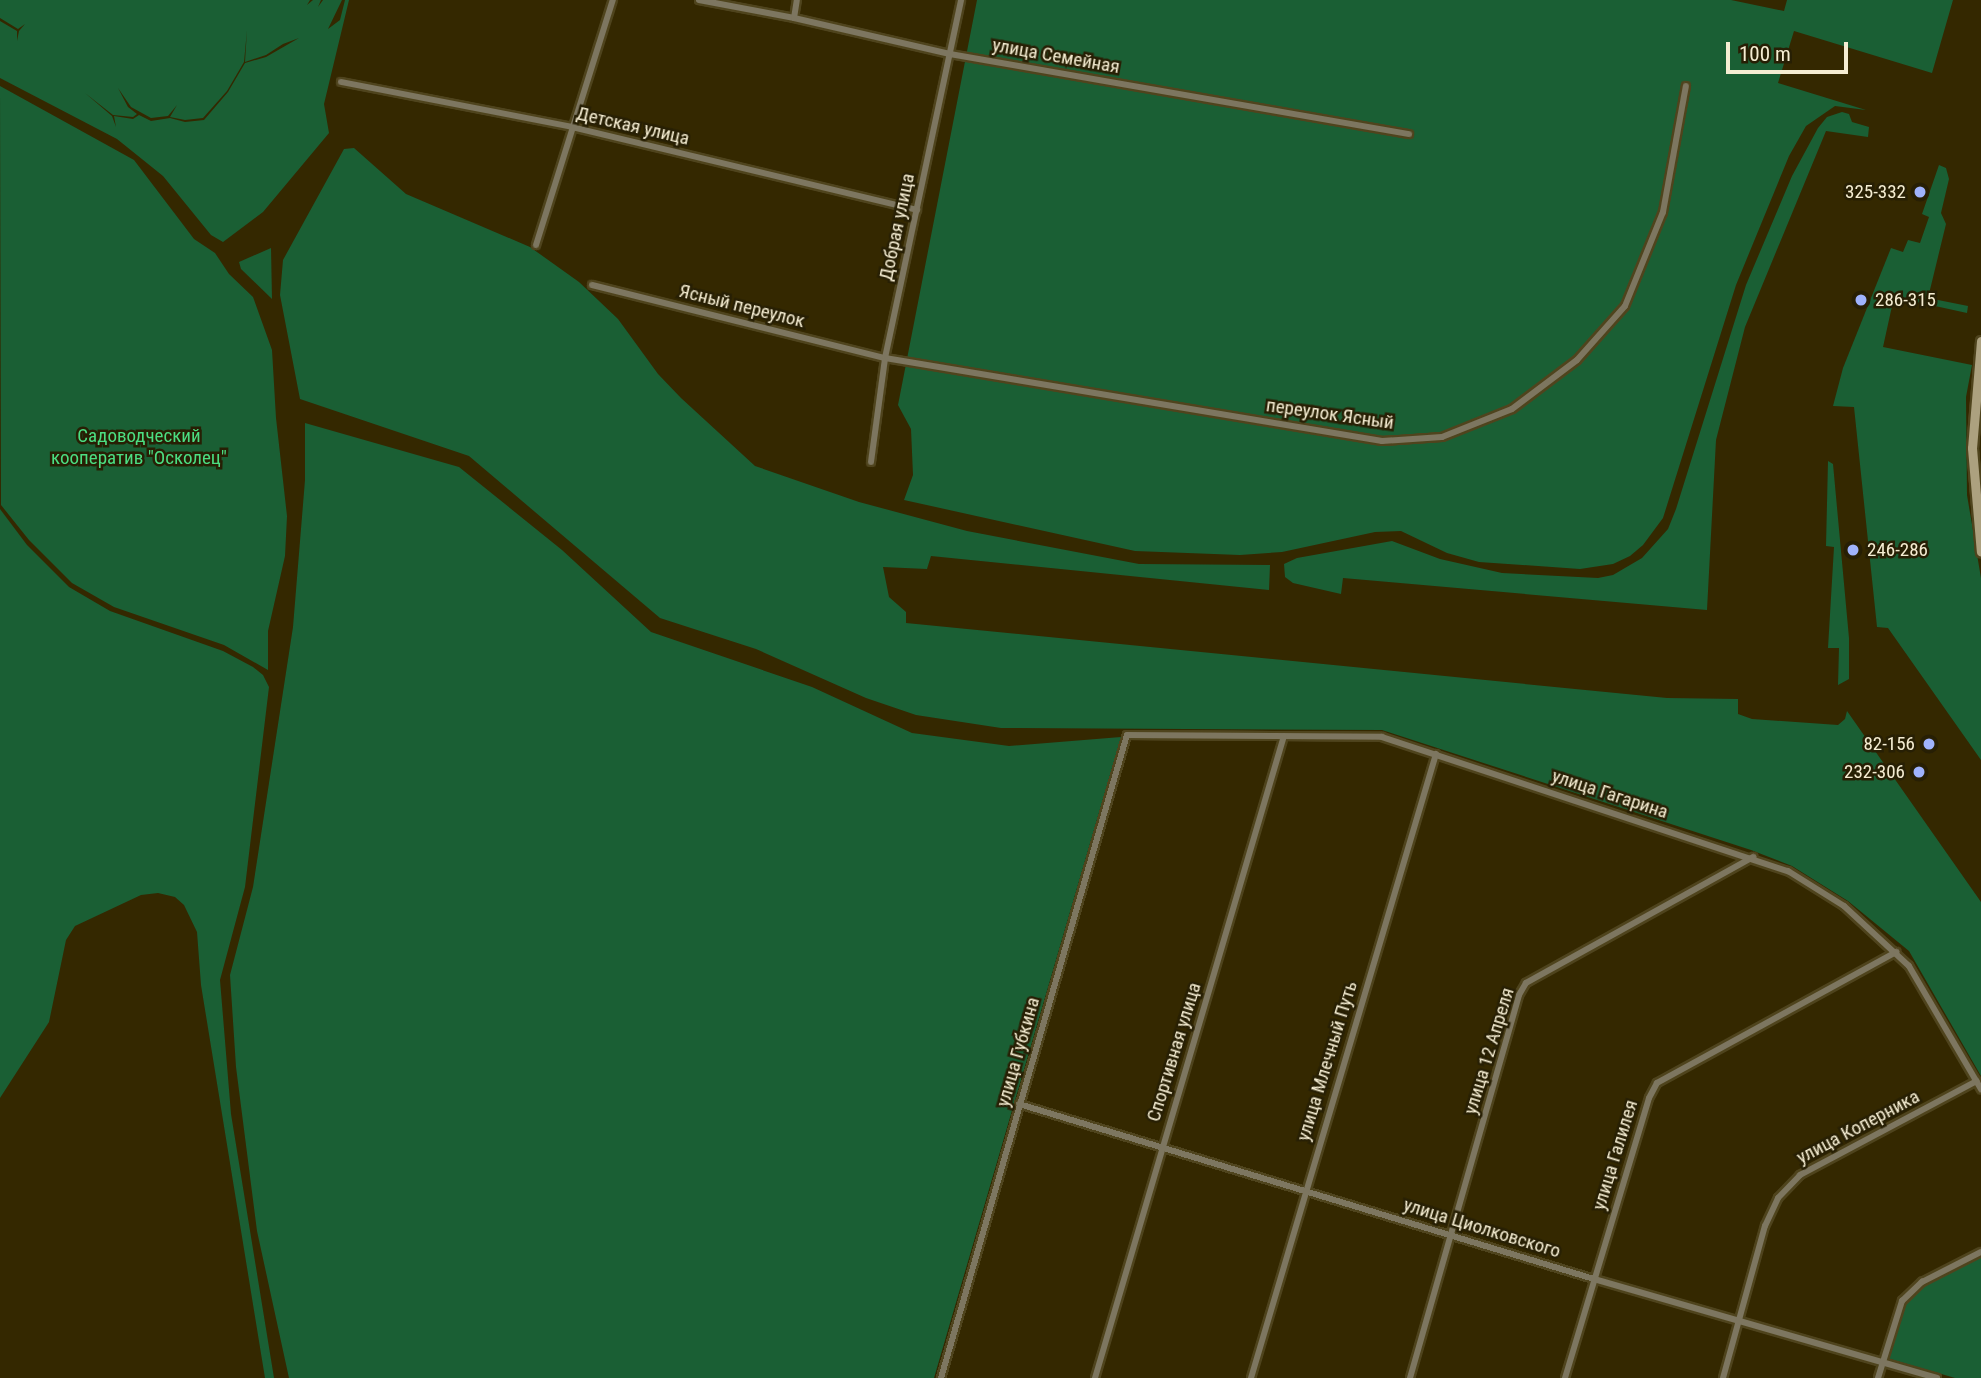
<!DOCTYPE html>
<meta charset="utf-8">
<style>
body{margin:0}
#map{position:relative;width:1981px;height:1378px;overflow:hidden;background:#342800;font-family:"Roboto Condensed",sans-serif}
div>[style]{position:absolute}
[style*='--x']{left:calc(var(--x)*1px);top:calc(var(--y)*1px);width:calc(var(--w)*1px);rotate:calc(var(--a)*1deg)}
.green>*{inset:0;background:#1a5f34}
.roads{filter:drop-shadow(2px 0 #4f441d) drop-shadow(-2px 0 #4f441d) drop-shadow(0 2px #4f441d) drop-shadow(0 -2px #4f441d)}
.street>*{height:6px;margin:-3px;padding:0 3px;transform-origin:3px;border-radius:3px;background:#7d7660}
.secondary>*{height:9px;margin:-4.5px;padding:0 4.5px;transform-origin:4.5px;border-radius:4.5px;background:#aca17f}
.dots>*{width:19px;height:19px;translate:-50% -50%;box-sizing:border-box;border:4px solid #271f04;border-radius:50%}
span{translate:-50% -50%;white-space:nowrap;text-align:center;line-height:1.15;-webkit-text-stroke:5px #271f04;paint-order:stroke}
.street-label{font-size:19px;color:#f5edd2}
.poi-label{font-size:19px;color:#f5edd2}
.right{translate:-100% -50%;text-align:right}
.left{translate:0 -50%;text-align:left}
.park-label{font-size:19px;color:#4bde82}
.scale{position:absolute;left:1726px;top:42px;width:122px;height:32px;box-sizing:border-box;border:4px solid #f5edd2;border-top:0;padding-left:9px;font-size:21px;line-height:24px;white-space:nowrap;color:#f5edd2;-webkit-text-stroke:5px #271f04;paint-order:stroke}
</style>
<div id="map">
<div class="green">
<div style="clip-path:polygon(evenodd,0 0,310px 0,307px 5px,313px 0,321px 0,318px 7px,323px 0,342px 0,328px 29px,340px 20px,345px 0,349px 0,324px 104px,329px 133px,263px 212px,223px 242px,211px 235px,163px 176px,117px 139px,0 78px,0 21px,17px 31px,17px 41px,19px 31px,25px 24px,18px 29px,0 18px,0 0,247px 30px,245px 62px,266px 55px,283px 44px,299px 38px,266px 57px,245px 63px,228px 92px,204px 120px,185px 122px,170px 118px,151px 121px,139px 115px,133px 119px,114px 116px,116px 127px,112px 116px,85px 93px,113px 115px,133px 117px,137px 114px,128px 107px,118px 88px,131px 107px,151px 118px,168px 116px,177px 105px,170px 117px,185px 120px,203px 118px,227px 91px,244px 62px,247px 30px)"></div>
<div style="clip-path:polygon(977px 0,1731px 0,1784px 11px,1787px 0,1953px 0,1932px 73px,1794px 31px,1778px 83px,1866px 110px,1835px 106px,1806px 126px,1789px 156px,1736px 285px,1663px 518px,1643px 545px,1630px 556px,1613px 564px,1580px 569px,1479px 562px,1447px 553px,1401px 531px,1375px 532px,1282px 552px,1240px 555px,1135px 551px,904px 500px,913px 475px,911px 429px,898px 405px)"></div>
<div style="clip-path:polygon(0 86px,134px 160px,194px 239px,215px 253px,229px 274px,253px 297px,272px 350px,276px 418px,287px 516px,285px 556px,268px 631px,268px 670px,224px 645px,114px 607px,72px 583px,29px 540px,1px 505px)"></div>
<div style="clip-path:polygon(1842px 112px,1849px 114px,1852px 122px,1869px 127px,1868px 137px,1826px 131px,1745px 327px,1716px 440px,1707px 610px,1343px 578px,1341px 594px,1293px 583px,1285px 577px,1284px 564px,1297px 558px,1392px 541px,1440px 559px,1502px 573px,1598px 578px,1613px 575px,1642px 558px,1668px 529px,1676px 509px,1746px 285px,1792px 176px,1818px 128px,1827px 117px)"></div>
<div style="clip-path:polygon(354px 148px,406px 194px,530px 247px,579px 282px,618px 319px,658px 374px,681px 398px,755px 466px,859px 502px,967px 531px,1139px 564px,1270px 565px,1269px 590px,931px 556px,927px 569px,883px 567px,889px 597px,906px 612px,906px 623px,1667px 698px,1738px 699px,1738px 714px,1752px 719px,1838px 725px,1845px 719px,1847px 711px,1981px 902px,1981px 1076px,1909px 951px,1848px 901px,1792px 866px,1751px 850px,1382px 730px,1001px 728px,916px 715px,866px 698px,756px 649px,660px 618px,469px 456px,300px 399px,280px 295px,283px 260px,344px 149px)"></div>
<div style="clip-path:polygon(1939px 165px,1946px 168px,1949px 179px,1941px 213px,1946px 224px,1928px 298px,1968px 306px,1967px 313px,1894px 297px,1883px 347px,1972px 365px,1966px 397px,1967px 495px,1981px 578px,1981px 760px,1888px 628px,1877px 627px,1854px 407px,1833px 406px,1843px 368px,1891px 248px,1903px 252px,1908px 240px,1920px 243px,1929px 217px,1922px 214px)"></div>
<div style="clip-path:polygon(271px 248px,272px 299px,241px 269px,239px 262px)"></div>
<div style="clip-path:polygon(305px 423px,459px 467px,562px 550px,651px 632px,812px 687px,912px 733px,1009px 746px,1121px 737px,934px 1378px,289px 1378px,257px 1231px,236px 1067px,230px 975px,253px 887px,293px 627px,305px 480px)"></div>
<div style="clip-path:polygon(1828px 461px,1833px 464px,1849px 638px,1849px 679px,1838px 685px,1839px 648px,1828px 648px,1834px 547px,1826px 546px)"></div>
<div style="clip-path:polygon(0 509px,27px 545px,69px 587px,110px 611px,223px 651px,253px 667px,263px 675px,269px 687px,245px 887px,220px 980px,231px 1114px,274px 1378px,265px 1378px,201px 985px,197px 932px,184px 905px,175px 897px,158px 893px,141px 895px,75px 926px,66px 940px,49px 1022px,0 1098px)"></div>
<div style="clip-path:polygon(1981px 1257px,1981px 1378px,1955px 1378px,1890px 1359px,1889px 1354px,1907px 1302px,1924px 1286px)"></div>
</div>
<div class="roads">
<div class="street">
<div style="--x:699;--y:0;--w:97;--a:10.7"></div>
<div style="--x:794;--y:18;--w:160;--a:13"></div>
<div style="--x:950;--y:54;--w:466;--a:9.9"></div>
<div style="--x:794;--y:18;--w:18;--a:-81"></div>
<div style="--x:341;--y:82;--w:235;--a:11"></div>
<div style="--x:572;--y:127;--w:355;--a:13.5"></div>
<div style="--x:536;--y:245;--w:257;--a:-72.6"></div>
<div style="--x:592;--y:285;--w:302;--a:14"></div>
<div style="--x:885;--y:358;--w:504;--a:9.48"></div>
<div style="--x:1382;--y:441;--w:60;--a:-3.8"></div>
<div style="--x:1442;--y:437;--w:75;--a:-21.8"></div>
<div style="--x:1512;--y:409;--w:81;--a:-37"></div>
<div style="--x:1577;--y:360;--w:72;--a:-48.4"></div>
<div style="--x:1625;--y:306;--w:101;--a:-68"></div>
<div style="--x:1663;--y:212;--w:128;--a:-79.7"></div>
<div style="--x:871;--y:462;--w:105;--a:-82.3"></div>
<div style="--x:885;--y:358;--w:366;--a:-78"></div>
<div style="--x:1019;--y:1104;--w:601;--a:16.93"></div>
<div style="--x:1594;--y:1279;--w:357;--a:16.1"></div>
<div style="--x:941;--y:1378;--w:669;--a:-73.87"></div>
<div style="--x:1127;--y:735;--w:255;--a:0.4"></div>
<div style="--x:1382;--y:737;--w:428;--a:18.3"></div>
<div style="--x:1788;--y:871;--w:66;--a:32"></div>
<div style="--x:1844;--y:906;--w:88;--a:42.7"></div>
<div style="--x:1909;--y:966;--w:143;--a:59.7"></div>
<div style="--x:1095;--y:1378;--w:669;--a:-73.6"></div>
<div style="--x:1251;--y:1378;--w:651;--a:-73.49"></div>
<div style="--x:1410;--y:1378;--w:398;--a:-74.1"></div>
<div style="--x:1519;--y:995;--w:14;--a:-60"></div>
<div style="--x:1526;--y:983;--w:260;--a:-29"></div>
<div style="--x:1565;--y:1378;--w:292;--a:-73.3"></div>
<div style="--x:1649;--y:1098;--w:17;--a:-62"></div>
<div style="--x:1657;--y:1083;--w:273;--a:-28.7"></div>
<div style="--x:1723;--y:1378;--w:158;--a:-74.6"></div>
<div style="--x:1765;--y:1226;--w:31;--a:-65"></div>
<div style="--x:1778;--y:1198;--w:32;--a:-46"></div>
<div style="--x:1800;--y:1175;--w:200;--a:-28"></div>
<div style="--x:1878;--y:1378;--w:81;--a:-72.7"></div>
<div style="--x:1902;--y:1301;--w:28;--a:-44"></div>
<div style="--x:1922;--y:1282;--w:66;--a:-27"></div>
</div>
<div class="secondary">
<div style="--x:1981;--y:341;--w:107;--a:94.8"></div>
<div style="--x:1972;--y:448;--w:104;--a:85.1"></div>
</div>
</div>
<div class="dots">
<div style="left:1920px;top:192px;background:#9fb3fd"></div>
<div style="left:1861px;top:300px;background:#9fb3fd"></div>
<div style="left:1853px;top:550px;background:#9fb3fd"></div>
<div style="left:1929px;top:744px;background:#9fb3fd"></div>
<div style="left:1919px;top:772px;background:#9fb3fd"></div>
</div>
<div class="street-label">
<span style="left:1056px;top:56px;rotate:10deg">улица Семейная</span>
<span style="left:633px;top:126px;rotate:13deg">Детская улица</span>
<span style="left:897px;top:227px;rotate:-78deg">Добрая улица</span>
<span style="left:742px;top:306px;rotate:14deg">Ясный переулок</span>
<span style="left:1330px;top:414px;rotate:8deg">переулок Ясный</span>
<span style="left:1610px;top:794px;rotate:18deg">улица Гагарина</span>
<span style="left:1489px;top:1051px;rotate:-73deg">улица 12 Апреля</span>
<span style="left:1018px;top:1052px;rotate:-74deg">улица Губкина</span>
<span style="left:1174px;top:1052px;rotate:-73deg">Спортивная улица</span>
<span style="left:1327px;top:1061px;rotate:-73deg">улица Млечный Путь</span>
<span style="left:1858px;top:1127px;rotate:-28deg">улица Коперника</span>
<span style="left:1615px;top:1155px;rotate:-73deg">улица Галилея</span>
<span style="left:1482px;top:1228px;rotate:17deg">улица Циолковского</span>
</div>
<div class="poi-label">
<span class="right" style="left:1906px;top:192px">325-332</span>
<span class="left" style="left:1875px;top:300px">286-315</span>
<span class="left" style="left:1867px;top:550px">246-286</span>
<span class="right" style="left:1915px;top:744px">82-156</span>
<span class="right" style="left:1905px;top:772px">232-306</span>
</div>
<div class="park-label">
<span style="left:139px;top:447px">Садоводческий<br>кооператив "Осколец"</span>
</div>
<div class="scale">100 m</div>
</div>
